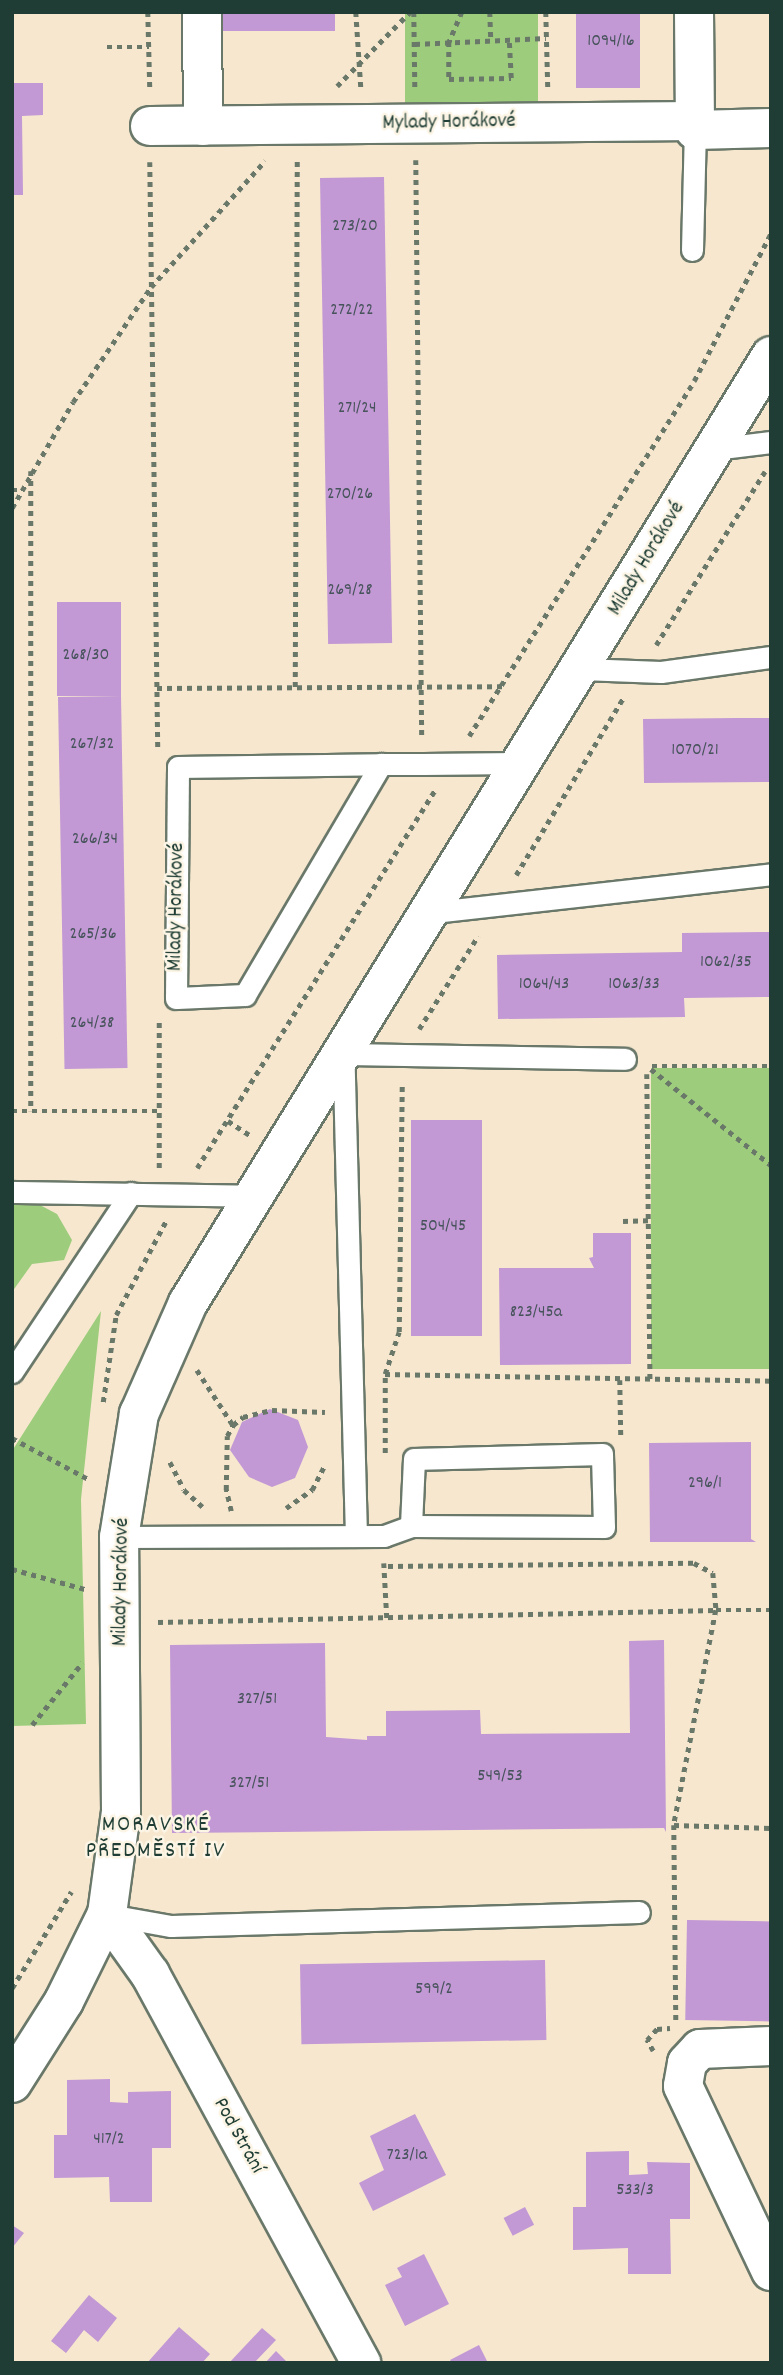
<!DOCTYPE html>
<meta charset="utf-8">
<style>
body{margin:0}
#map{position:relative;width:783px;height:2375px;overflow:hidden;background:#f6e7ce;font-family:Dekko,sans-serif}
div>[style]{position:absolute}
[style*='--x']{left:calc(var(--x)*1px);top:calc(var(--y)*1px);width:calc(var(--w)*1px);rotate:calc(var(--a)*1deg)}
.green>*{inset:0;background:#9ccc7c;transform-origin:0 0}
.building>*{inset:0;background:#c298d5;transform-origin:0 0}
.path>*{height:4.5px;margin-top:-2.25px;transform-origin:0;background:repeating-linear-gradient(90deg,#6a786a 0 5px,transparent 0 10px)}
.roads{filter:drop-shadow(2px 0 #6a786a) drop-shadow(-2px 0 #6a786a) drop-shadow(0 2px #6a786a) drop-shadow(0 -2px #6a786a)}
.lane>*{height:21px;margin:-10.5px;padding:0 10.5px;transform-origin:10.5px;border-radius:10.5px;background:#fff}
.street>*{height:38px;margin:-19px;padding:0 19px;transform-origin:19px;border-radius:19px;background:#fff}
span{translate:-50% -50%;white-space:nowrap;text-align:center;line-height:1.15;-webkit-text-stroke:5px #fcf5e5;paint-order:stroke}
.number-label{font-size:18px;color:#48545c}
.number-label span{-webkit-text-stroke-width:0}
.street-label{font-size:21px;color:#1f3d34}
.neighbourhood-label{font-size:23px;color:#1f3d34;letter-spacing:2px}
.frame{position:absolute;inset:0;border:14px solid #1f3d34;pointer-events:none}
</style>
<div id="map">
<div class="green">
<div style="left:405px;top:12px;width:133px;height:97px"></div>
<div style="left:771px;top:1068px;width:301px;height:120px;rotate:90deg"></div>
<div style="clip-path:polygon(12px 1204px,38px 1204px,57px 1214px,72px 1240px,64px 1260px,32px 1264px,12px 1292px)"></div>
<div style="clip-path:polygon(101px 1311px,81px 1499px,86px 1724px,12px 1726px,12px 1451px)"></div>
</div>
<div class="building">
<div style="left:210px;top:12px;width:125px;height:19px"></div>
<div style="left:576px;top:12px;width:64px;height:76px"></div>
<div style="clip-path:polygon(12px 83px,43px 83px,43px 115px,22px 116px,23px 195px,12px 195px)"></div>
<div style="left:384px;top:177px;width:466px;height:64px;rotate:89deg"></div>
<div style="left:57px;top:602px;width:64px;height:94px"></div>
<div style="left:121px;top:696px;width:372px;height:63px;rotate:89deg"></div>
<div style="clip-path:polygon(737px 718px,771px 718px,771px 782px,644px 783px,643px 719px)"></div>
<div style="clip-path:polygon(771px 932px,771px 997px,684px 998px,685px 1017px,498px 1019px,497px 955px,682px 952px,682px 933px)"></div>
<div style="left:482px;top:1120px;width:216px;height:71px;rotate:90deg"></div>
<div style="clip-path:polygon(593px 1233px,631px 1233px,631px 1364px,500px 1365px,499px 1268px,594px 1268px,589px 1258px,593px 1257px)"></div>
<div style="clip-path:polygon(270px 1409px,298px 1420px,308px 1447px,295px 1478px,272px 1487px,249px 1477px,230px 1450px,242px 1422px)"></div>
<div style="clip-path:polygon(751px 1442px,751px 1539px,756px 1542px,650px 1542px,649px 1443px)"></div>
<div style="clip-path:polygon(664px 1640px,666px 1832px,664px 1828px,172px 1833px,170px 1645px,325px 1643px,326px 1737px,367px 1740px,367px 1736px,386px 1736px,386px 1711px,480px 1710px,481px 1734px,630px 1733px,629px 1641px)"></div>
<div style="left:687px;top:1920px;width:84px;height:100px;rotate:1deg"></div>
<div style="left:545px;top:1960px;width:80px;height:245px;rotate:89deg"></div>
<div style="clip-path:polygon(110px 2079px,110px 2102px,128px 2103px,128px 2092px,171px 2091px,171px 2148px,152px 2148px,152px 2202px,110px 2202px,109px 2177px,54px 2178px,54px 2135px,67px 2135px,67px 2080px)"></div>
<div style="clip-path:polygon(415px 2114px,446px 2175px,373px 2211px,359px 2183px,384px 2170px,370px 2136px)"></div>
<div style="clip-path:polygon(629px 2151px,629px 2175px,648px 2174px,647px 2162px,690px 2163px,690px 2219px,670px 2219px,671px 2274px,628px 2274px,628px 2248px,573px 2250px,573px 2207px,586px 2207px,586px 2152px)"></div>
<div style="left:525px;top:2207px;width:20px;height:24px;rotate:63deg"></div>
<div style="clip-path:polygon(12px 2225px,24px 2233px,12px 2248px)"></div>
<div style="clip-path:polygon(424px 2254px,449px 2304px,405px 2326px,385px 2285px,402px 2277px,397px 2268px)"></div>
<div style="clip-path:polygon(89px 2295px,117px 2318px,98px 2342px,84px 2330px,66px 2353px,51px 2341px)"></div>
<div style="clip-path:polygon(179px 2327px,210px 2354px,202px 2363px,147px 2363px)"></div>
<div style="clip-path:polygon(262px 2328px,276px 2340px,254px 2363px,229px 2363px)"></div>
<div style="clip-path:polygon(479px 2345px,488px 2363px,452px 2363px,450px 2360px)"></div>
<div style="clip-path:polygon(276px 2351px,288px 2363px,265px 2363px)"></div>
</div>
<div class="path">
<div style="--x:148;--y:12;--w:79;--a:88.5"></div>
<div style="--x:356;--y:12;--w:76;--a:86.2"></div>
<div style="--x:414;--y:12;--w:76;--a:89.2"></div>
<div style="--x:462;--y:12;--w:33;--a:113"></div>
<div style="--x:449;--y:42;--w:37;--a:90"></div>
<div style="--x:449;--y:79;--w:62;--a:-0.9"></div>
<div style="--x:511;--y:78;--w:39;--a:-93"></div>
<div style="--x:490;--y:12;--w:28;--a:88"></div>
<div style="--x:546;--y:12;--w:76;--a:88.5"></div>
<div style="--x:415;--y:44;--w:131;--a:-2.6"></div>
<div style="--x:107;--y:47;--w:42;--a:0"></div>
<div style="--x:337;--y:86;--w:104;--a:-45.4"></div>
<div style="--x:416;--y:160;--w:579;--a:89.41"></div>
<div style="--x:150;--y:162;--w:587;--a:89.22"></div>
<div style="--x:31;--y:471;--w:640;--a:90"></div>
<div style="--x:12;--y:490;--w:9;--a:0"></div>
<div style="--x:12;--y:508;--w:122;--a:-60.1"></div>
<div style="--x:73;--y:402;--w:139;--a:-55.9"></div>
<div style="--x:151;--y:287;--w:170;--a:-47.9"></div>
<div style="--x:656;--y:645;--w:205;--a:-57.9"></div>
<div style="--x:295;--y:687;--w:528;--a:-89.78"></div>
<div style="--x:157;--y:688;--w:345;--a:-0.3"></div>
<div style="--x:469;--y:736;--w:420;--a:-57.6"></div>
<div style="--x:694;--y:381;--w:167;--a:-62.5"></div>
<div style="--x:516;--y:875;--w:208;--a:-58.8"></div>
<div style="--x:419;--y:1029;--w:110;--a:-57.6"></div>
<div style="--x:652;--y:1066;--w:119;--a:0"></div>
<div style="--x:651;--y:1069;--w:154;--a:38.7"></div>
<div style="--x:647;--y:1074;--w:307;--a:89.4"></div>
<div style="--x:12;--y:1111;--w:148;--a:0"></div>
<div style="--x:228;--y:1121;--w:27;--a:33"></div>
<div style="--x:159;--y:1168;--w:148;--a:-90"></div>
<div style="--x:197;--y:1168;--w:447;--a:-57.8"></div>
<div style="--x:623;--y:1221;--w:25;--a:-2"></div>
<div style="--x:197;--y:1370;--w:66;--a:56.8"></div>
<div style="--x:385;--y:1374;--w:386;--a:1"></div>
<div style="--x:620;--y:1380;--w:55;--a:89"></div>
<div style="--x:103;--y:1402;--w:88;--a:-81.5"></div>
<div style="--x:116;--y:1315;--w:106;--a:-62"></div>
<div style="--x:12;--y:1438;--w:89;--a:28.3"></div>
<div style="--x:385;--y:1453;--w:79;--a:-90"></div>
<div style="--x:385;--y:1374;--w:44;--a:-71.6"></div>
<div style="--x:399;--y:1332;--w:250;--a:-89.3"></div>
<div style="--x:170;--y:1462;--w:31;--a:63"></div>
<div style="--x:184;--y:1490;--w:25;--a:42"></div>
<div style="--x:286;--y:1508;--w:32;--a:-35"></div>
<div style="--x:312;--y:1490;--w:29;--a:-63"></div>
<div style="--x:231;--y:1511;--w:22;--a:-103"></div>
<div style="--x:226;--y:1490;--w:54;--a:-88.9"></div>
<div style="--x:227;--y:1436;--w:13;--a:-61"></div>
<div style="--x:233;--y:1425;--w:13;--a:-39"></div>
<div style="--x:243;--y:1417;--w:30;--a:-14"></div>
<div style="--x:272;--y:1410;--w:53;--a:2.2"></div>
<div style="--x:384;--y:1563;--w:55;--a:86.9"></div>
<div style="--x:388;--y:1566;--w:306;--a:-0.6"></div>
<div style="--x:694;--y:1563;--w:21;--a:28"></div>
<div style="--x:713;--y:1573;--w:37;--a:85"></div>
<div style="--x:716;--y:1610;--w:55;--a:0"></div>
<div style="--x:12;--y:1569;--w:76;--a:15.3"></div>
<div style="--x:158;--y:1622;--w:558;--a:-1.23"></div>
<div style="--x:716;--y:1610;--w:219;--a:101.1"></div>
<div style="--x:674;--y:1825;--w:199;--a:89.4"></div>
<div style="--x:32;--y:1725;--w:80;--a:-51.1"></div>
<div style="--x:674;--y:1825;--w:97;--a:1.8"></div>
<div style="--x:12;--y:1988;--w:113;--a:-58.4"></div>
<div style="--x:653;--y:2051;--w:13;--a:-119"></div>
<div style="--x:647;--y:2040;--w:15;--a:-48"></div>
<div style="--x:657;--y:2029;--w:13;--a:-4"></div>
</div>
<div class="roads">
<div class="lane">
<div style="--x:692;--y:250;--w:120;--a:-88.6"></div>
<div style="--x:714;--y:449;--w:57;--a:-7"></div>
<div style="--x:581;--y:669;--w:80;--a:2.1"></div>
<div style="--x:661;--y:672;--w:111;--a:-7.8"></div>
<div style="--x:381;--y:764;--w:268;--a:120.5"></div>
<div style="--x:245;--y:995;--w:69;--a:177.5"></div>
<div style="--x:176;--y:998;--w:231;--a:-89.5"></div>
<div style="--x:178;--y:767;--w:203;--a:-0.8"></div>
<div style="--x:381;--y:764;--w:42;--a:0"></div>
<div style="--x:423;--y:764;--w:95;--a:-0.6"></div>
<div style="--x:426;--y:913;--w:347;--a:-6.4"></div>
<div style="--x:12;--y:1192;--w:244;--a:0.9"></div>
<div style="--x:12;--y:1372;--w:215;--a:-56.4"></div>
<div style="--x:356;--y:1536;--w:482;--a:-91.5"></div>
<div style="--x:343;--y:1054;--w:282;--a:1"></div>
<div style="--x:119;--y:1537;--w:265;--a:-0.2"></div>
<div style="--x:384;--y:1536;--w:29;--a:-20"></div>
<div style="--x:411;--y:1526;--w:193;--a:0.3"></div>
<div style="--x:604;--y:1527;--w:73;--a:-91.6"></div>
<div style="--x:602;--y:1454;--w:188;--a:178.5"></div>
<div style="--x:414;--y:1459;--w:67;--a:92.6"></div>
<div style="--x:109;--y:1915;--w:63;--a:10.1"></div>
<div style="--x:171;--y:1926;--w:468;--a:-1.7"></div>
</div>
<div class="street">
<div style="--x:202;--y:12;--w:114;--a:89.5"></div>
<div style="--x:694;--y:12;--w:118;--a:89.5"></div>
<div style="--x:695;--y:130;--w:76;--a:-1.5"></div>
<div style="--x:150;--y:126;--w:545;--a:-0.53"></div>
<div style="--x:107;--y:1914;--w:74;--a:54.4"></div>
<div style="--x:150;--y:1974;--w:443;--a:61.5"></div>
<div style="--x:771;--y:2046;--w:71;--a:177.6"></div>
<div style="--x:700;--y:2049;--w:19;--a:133"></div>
<div style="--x:687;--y:2063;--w:23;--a:100"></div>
<div style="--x:683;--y:2086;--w:205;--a:64.6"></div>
<div style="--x:12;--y:2083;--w:97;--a:-57.6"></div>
<div style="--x:64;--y:2001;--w:97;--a:-63.7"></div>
<div style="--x:107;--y:1914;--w:103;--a:-82.2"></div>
<div style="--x:121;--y:1812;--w:275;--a:-90.4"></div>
<div style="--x:119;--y:1537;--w:125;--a:-80.8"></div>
<div style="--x:139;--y:1414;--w:121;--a:-66.2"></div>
<div style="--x:188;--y:1303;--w:1112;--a:-58.38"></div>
</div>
</div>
<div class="number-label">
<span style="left:611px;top:42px">1094/16</span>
<span style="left:355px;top:227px">273/20</span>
<span style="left:352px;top:311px">272/22</span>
<span style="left:357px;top:409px">271/24</span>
<span style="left:350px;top:495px">270/26</span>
<span style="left:350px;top:591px">269/28</span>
<span style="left:86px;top:656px">268/30</span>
<span style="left:92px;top:745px">267/32</span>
<span style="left:695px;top:751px">1070/21</span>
<span style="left:95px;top:840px">266/34</span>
<span style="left:93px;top:935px">265/36</span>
<span style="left:726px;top:963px">1062/35</span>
<span style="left:544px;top:985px">1064/43</span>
<span style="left:634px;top:985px">1063/33</span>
<span style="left:92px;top:1024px">264/38</span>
<span style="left:443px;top:1227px">504/45</span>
<span style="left:536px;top:1313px">823/45a</span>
<span style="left:705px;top:1484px">296/1</span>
<span style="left:257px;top:1700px">327/51</span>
<span style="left:500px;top:1777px">549/53</span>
<span style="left:249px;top:1784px">327/51</span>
<span style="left:434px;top:1990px">599/2</span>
<span style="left:109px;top:2140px">417/2</span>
<span style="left:407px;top:2156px">723/1a</span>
<span style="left:635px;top:2191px">533/3</span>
</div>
<div class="street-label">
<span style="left:449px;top:123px;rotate:-1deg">Mylady Horákové</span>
<span style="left:647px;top:559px;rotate:-59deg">Milady Horákové</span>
<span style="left:177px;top:907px;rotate:-89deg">Milady Horákové</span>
<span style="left:122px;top:1582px;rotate:-89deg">Milady Horákové</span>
<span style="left:238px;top:2136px;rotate:61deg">Pod Strání</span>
</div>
<div class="neighbourhood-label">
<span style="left:156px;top:1839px">MORAVSKÉ<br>PŘEDMĚSTÍ IV</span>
</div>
<div class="frame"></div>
</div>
